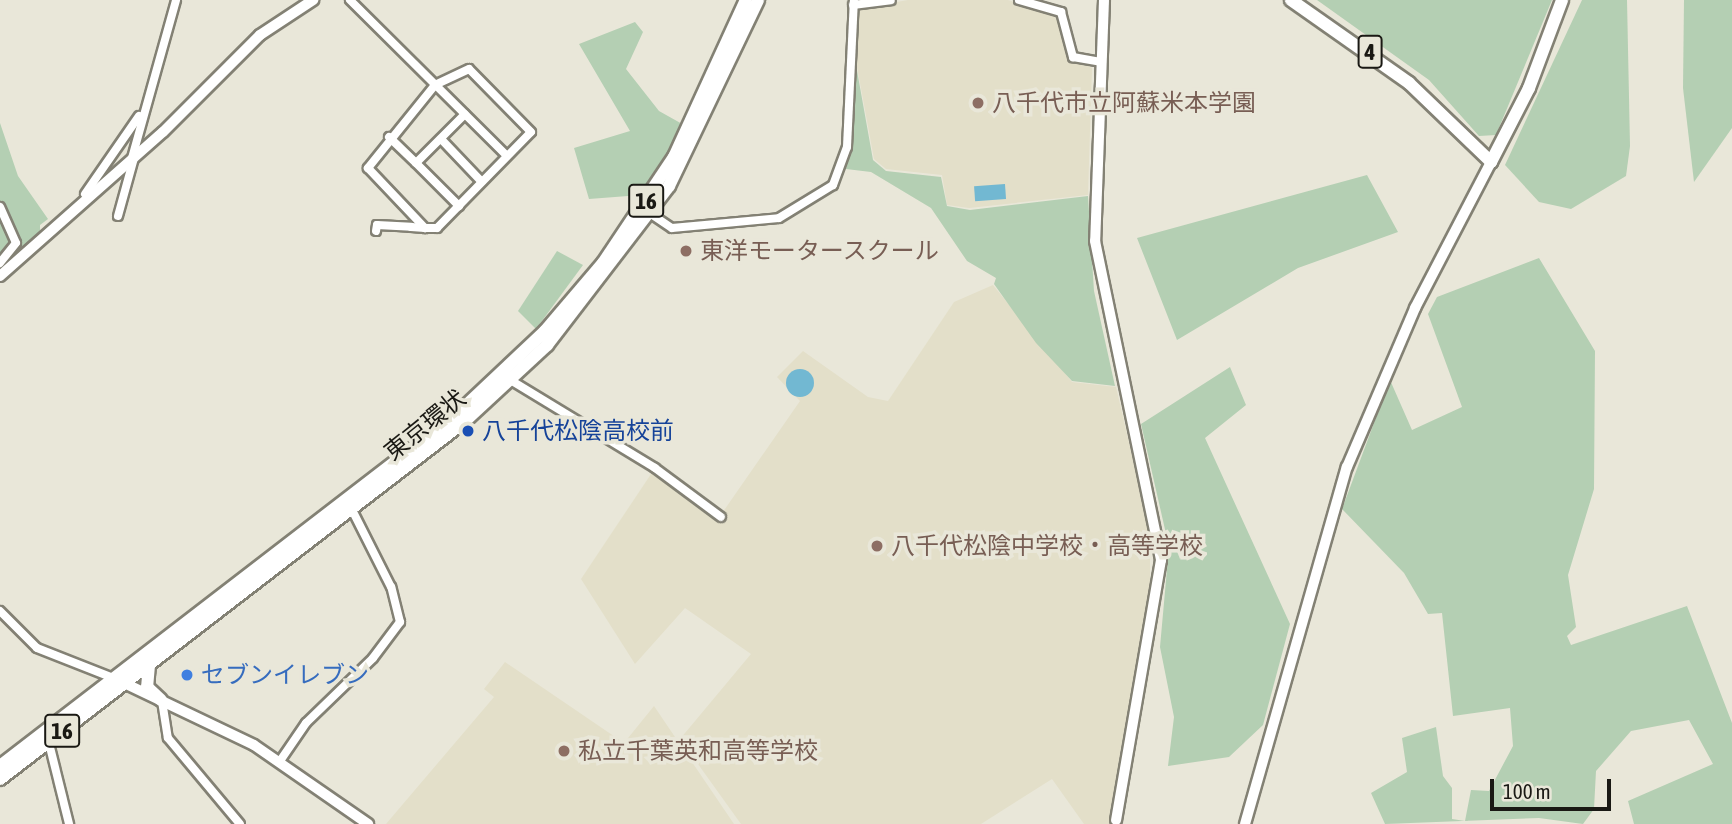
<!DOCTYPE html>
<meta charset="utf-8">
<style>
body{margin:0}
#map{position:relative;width:1732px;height:824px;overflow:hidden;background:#e9e7d9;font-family:"Asap Condensed","Noto Sans JP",sans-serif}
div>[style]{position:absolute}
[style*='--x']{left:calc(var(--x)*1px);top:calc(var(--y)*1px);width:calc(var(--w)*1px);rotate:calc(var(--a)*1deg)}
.built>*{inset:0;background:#e3dfc9}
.green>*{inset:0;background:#b4cfb3}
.water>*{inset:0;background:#72b8d2;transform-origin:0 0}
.round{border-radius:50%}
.roads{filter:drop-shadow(2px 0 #838174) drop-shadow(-2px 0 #838174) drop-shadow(0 2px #838174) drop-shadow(0 -2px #838174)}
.minor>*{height:8px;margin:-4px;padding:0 4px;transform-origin:4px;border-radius:4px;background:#fff}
.tertiary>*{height:10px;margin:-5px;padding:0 5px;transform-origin:5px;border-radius:5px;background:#fff}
.primary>*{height:12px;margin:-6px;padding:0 6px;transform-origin:6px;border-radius:6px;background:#fff}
.trunk>*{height:12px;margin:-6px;padding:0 6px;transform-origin:6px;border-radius:6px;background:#fff}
.dots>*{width:19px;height:19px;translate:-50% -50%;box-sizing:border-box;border:4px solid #e9e7d9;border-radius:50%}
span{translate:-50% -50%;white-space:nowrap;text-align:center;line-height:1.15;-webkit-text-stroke:7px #e9e7d9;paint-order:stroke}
.shield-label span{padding:2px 5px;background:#e9e7d9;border:2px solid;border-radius:5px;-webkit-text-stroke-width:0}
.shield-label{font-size:23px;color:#1a1914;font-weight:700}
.education-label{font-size:24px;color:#785e54}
.left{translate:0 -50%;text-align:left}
.street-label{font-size:24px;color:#1a1914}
.transit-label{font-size:24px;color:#164399}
.shop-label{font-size:24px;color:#366cbe}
.scale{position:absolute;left:1490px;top:779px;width:121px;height:32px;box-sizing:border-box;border:4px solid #1a1914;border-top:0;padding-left:9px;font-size:21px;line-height:24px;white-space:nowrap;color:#1a1914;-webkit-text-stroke:5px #e9e7d9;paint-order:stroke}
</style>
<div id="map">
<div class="built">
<div style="clip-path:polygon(908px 0,1008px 0,1059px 15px,1076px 60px,1092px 68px,1088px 195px,969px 208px,947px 205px,942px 175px,886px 169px,874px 159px,855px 56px,857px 9px)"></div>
<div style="clip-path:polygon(993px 285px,1072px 382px,1116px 387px,1150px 533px,1150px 600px,1109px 824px,1084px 824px,1052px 779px,981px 824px,741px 824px,680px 739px,751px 654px,685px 608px,635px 664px,581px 579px,653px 471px,718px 519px,800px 401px,777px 377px,803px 351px,868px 397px,888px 401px,954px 302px)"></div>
<div style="clip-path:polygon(505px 662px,624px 743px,654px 706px,734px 824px,386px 824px,494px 697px,484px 689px)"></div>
</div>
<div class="green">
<div style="clip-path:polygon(1317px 0,1552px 0,1496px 135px,1479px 136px,1429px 80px)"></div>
<div style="clip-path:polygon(1582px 0,1627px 0,1630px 146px,1626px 176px,1571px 209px,1539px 202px,1505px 165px)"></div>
<div style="clip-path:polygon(1684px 0,1732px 0,1732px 128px,1694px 182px,1683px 88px)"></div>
<div style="clip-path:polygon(635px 22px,643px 32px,626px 69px,659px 111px,684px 125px,641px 195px,589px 199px,574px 148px,630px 131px,579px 44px)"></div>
<div style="clip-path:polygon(856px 65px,873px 160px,886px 171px,941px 177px,947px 206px,970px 210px,1088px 196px,1094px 291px,1115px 386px,1072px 381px,1036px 343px,994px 284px,996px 278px,967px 261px,931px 208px,871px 172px,846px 169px)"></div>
<div style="clip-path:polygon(0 123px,18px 176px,48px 219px,40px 225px,40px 240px,0 267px)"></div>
<div style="clip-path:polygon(1367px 175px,1398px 232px,1298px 268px,1177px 340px,1137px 238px)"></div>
<div style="clip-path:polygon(557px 251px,583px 265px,536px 329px,518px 311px)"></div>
<div style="clip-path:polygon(1539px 258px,1595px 351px,1594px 489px,1568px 575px,1576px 627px,1567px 636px,1571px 645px,1687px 606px,1732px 723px,1732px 824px,1634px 824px,1628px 801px,1713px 764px,1689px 720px,1631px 731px,1596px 771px,1594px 809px,1583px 824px,1539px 818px,1385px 824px,1371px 793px,1407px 772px,1402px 738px,1436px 727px,1443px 776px,1452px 788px,1452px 819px,1465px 821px,1471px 790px,1489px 791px,1513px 746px,1510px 708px,1453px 716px,1442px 613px,1428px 614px,1404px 573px,1342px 509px,1390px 380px,1412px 430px,1462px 407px,1428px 314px,1437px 297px)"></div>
<div style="clip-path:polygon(1230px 367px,1246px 405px,1205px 438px,1290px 624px,1263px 725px,1229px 757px,1168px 766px,1174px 717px,1160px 647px,1169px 547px,1141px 424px)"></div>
</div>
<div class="water">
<div style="left:1005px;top:184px;width:15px;height:31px;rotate:86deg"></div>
<div class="round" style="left:786px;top:369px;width:28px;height:28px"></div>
</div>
<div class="roads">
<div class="minor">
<div style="--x:350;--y:0;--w:221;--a:44.8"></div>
<div style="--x:1019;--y:0;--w:44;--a:15.9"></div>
<div style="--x:1061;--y:12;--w:47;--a:75.1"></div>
<div style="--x:1073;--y:57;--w:28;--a:10"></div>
<div style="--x:853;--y:5;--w:38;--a:-7"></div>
<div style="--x:389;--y:137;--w:37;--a:44"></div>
<div style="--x:416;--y:163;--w:69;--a:-45"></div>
<div style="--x:441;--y:139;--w:59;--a:46.4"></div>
<div style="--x:132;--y:158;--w:164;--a:-74.4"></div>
<div style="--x:416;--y:163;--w:61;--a:45"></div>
<div style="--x:85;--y:194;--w:95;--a:-55.3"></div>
<div style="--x:0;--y:207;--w:39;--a:66"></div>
<div style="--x:16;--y:243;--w:26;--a:129"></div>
<div style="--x:651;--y:214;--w:25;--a:34"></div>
<div style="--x:672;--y:228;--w:107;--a:-5.3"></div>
<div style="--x:779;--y:218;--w:63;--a:-31.4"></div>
<div style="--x:833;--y:185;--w:40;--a:-69.8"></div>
<div style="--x:847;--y:147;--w:147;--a:-87.3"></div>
<div style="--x:118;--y:216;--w:60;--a:-74.6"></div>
<div style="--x:376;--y:231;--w:6;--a:-81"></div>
<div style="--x:377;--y:225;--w:34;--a:3"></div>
<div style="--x:411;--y:227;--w:14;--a:4"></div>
<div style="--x:425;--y:228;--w:12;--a:0"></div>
<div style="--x:437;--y:228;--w:134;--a:-45.6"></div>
<div style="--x:531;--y:132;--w:88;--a:-134.5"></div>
<div style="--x:469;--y:69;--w:38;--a:155"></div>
<div style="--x:435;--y:85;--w:107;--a:128.9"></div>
<div style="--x:368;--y:168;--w:83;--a:46.5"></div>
<div style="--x:507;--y:378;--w:173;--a:31.3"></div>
<div style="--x:655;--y:468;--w:82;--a:36.6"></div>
<div style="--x:0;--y:611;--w:52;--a:45"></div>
<div style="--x:37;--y:648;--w:82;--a:21.5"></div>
<div style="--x:162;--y:701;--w:37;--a:81"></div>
<div style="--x:168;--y:738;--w:112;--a:50.1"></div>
<div style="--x:48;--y:739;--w:88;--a:76.1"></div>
<div style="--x:280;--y:761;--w:46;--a:-55.6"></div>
<div style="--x:306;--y:723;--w:93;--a:-44.1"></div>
<div style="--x:373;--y:658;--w:45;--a:-53.1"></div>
<div style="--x:400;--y:622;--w:36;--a:-104"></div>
<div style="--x:391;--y:587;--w:91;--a:-116.8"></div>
</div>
<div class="tertiary">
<div style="--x:1104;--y:0;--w:241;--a:92.1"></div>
<div style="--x:1095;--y:241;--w:326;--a:78.3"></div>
<div style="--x:1161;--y:560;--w:264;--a:99.8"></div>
<div style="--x:0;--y:276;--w:217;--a:-41.5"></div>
<div style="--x:163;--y:132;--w:137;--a:-45"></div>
<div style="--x:260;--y:35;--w:64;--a:-33.4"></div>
<div style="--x:120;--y:681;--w:148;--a:25.5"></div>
<div style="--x:254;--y:745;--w:139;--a:34.7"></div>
<div style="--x:1245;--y:824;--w:371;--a:-74.1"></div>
<div style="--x:1347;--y:467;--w:173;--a:-66.8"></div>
<div style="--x:1415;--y:308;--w:165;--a:-62.5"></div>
</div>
<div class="primary">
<div style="--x:1291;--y:0;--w:144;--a:35.1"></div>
<div style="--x:1409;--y:83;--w:114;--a:43.9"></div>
<div style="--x:1491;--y:162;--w:83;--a:-62.8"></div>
<div style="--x:1529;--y:88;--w:94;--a:-69.4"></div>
</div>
<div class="trunk">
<div style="--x:149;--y:665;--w:22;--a:95"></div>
<div style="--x:147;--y:687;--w:19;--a:43"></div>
<div style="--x:0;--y:766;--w:577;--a:-37.6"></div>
<div style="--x:457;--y:414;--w:121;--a:-43.3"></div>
<div style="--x:545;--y:331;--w:89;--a:-49.5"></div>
<div style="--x:603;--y:263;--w:128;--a:-56.2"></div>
<div style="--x:674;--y:157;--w:173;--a:-65.4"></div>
<div style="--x:0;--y:779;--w:587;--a:-37.59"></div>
<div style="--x:465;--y:421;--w:112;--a:-42.8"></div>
<div style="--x:547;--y:345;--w:200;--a:-52.5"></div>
<div style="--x:669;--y:186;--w:206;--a:-64.4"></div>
</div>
</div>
<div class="dots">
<div style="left:978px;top:103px;background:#8d6e63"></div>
<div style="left:686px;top:251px;background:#8d6e63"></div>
<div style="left:468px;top:431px;background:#1a4fb4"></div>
<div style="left:877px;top:546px;background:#8d6e63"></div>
<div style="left:187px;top:675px;background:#3f7fe0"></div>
<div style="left:564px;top:751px;background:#8d6e63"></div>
</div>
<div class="shield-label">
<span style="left:1370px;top:52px">4</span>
<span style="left:646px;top:201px">16</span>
<span style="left:62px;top:731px">16</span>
</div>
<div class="education-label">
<span class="left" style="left:992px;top:103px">八千代市立阿蘇米本学園</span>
<span class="left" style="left:700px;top:251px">東洋モータースクール</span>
<span class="left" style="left:891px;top:546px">八千代松陰中学校・高等学校</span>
<span class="left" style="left:578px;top:751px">私立千葉英和高等学校</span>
</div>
<div class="street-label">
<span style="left:425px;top:425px;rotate:-39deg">東京環状</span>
</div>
<div class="transit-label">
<span class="left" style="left:482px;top:431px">八千代松陰高校前</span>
</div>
<div class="shop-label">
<span class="left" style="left:201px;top:675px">セブンイレブン</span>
</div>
<div class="scale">100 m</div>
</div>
